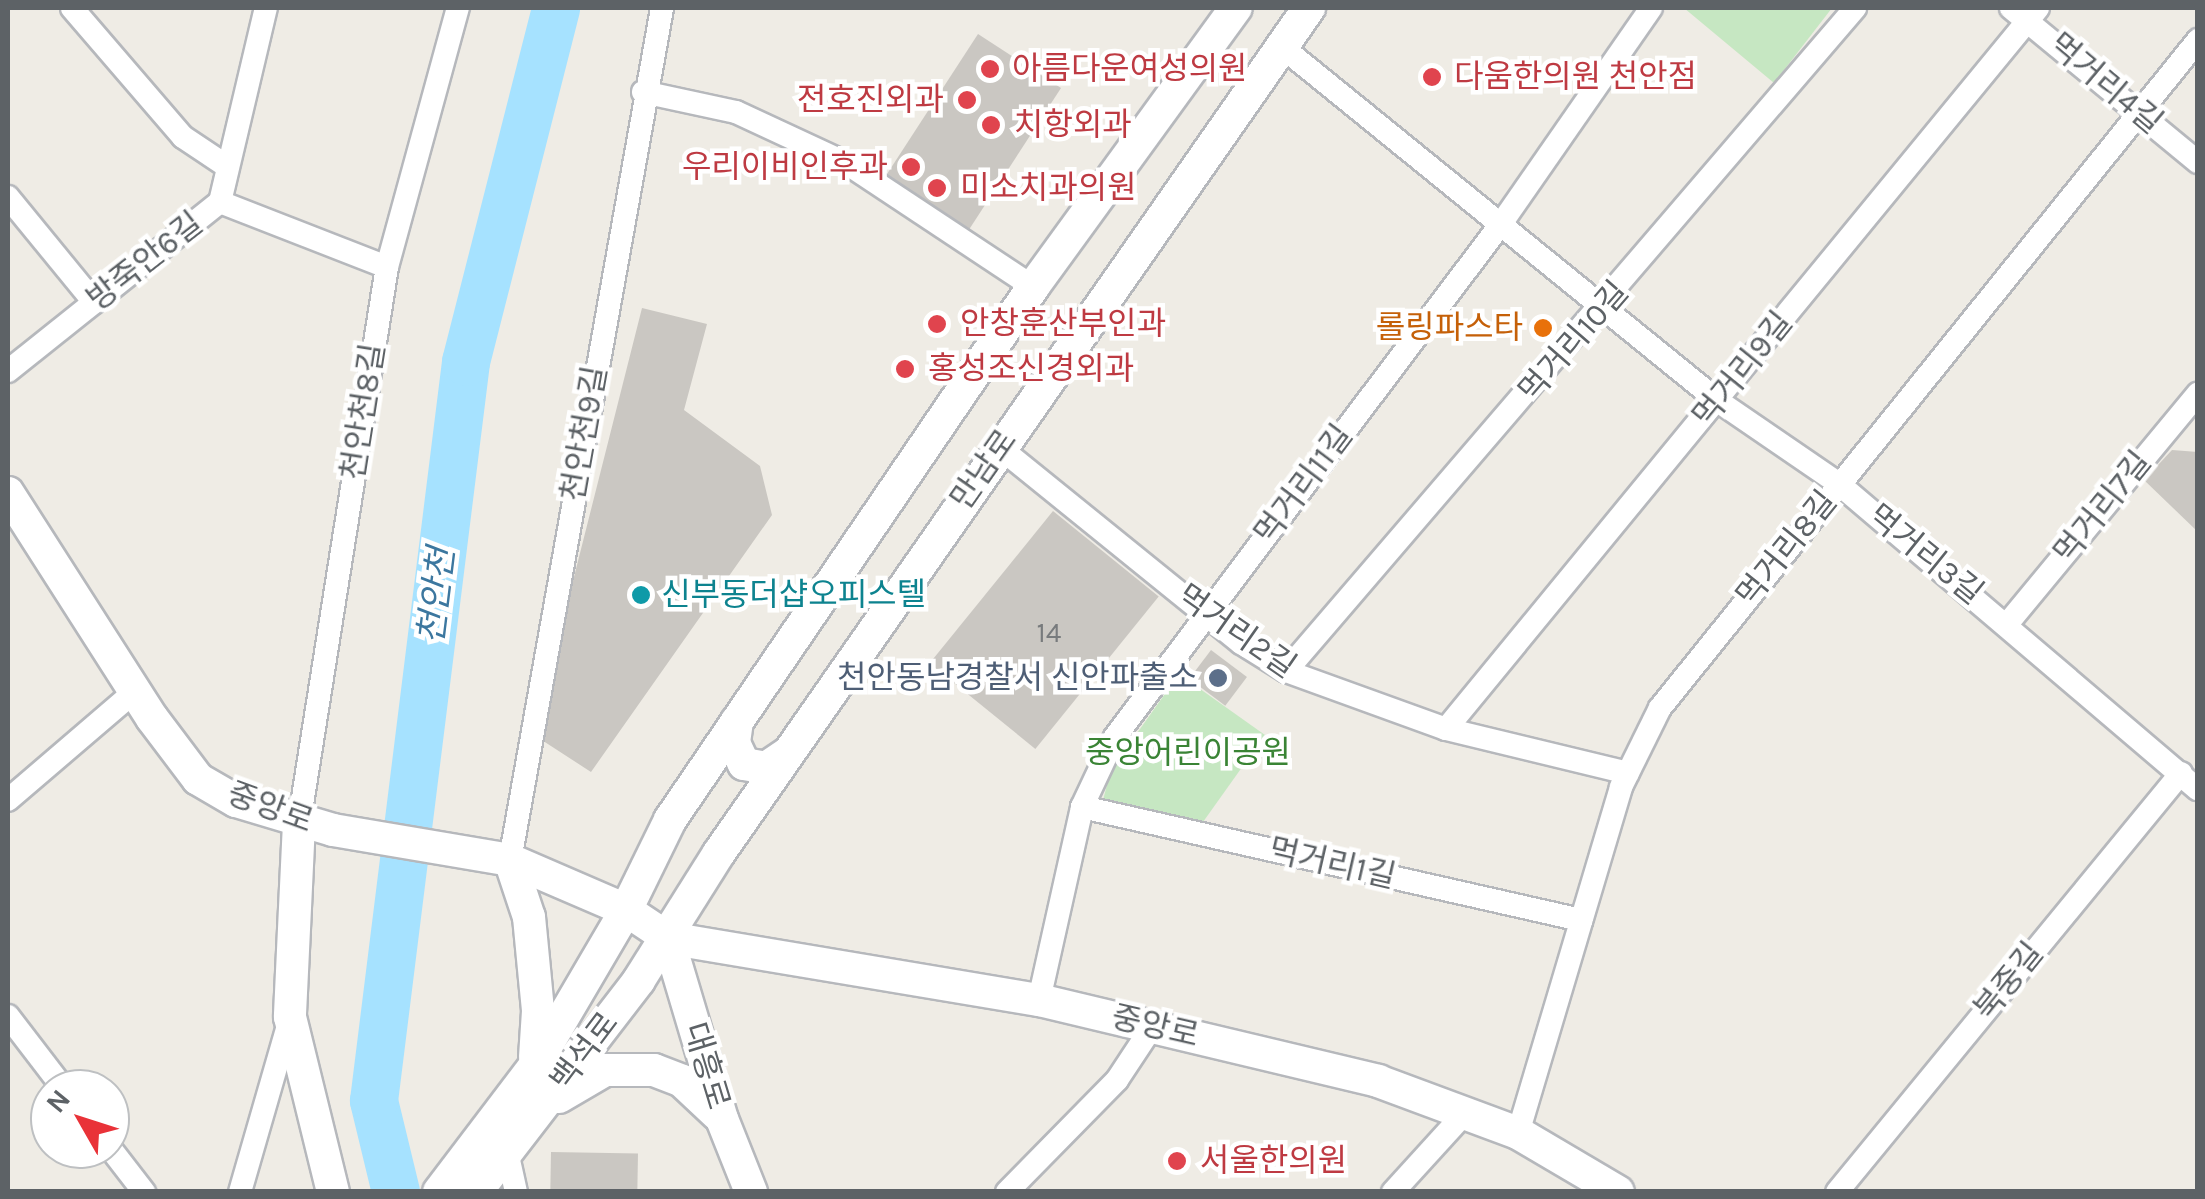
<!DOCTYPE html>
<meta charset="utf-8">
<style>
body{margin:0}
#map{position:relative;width:2205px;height:1199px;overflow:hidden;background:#efece5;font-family:Karla,"Noto Sans KR",sans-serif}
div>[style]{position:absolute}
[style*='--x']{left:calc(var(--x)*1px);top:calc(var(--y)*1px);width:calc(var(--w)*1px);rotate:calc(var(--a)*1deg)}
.green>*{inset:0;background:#c6e7c2}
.river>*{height:48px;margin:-24px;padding:0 24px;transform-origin:24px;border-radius:24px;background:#a6e2ff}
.building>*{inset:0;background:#cac7c2;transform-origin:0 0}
.roads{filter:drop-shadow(2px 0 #b6b8bc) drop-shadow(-2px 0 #b6b8bc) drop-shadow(0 2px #b6b8bc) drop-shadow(0 -2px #b6b8bc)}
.street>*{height:22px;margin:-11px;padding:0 11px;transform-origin:11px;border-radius:11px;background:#fff}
.secondary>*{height:32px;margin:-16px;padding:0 16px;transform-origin:16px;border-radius:16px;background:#fff}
.dots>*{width:28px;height:28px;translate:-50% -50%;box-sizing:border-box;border:5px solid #fff;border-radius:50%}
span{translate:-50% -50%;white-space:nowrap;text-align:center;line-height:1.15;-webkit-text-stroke:9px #fff;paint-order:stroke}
.number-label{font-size:28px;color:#787b7d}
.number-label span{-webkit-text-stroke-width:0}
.health-label{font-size:32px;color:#be3a42}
.left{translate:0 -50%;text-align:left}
.right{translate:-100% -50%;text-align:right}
.street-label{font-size:32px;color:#5d6266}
.food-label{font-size:32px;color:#c56008}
.culture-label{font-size:32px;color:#0d838f}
.service-label{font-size:32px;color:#4e5e75}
.park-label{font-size:32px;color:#3a8435}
.water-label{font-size:35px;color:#3c779f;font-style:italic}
.frame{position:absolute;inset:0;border:10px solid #5d6266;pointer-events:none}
.north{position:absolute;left:30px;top:1069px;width:100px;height:100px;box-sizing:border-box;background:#fff;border:2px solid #bec0c2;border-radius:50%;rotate:309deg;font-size:28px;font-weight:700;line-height:40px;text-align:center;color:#5d6266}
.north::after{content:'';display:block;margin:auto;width:35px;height:45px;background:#e93238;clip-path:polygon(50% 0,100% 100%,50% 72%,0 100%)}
</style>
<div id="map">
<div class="green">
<div style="clip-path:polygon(1684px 8px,1832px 8px,1774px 83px)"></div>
<div style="clip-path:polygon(1179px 674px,1265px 735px,1203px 822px,1103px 800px,1111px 770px)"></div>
</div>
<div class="river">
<div style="--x:396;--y:1192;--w:94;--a:-103.6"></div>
<div style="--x:374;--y:1101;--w:745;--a:-82.9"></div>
<div style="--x:466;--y:362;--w:365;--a:-75.7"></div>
</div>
<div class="building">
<div style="left:978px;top:34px;width:99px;height:173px;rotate:33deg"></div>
<div style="clip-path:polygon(642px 308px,707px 324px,684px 410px,760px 466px,772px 515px,591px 772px,534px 735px)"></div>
<div style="clip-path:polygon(2172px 450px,2198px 452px,2198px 532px,2144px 480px)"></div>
<div style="left:1053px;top:511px;width:136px;height:196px;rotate:39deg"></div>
<div style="left:1211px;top:650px;width:45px;height:36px;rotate:37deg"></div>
<div style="left:551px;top:1152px;width:87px;height:40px;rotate:1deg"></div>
</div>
<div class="roads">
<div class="street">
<div style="--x:72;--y:8;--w:170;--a:49.3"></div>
<div style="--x:183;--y:137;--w:50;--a:33.7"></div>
<div style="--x:2011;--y:8;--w:242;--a:39.5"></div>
<div style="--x:1282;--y:47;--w:562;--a:39.07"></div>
<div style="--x:1718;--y:401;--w:147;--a:34.4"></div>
<div style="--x:1839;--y:484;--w:471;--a:40.4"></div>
<div style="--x:643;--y:92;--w:95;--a:12.1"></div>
<div style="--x:736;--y:112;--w:121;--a:24.9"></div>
<div style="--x:846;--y:163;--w:224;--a:33.5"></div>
<div style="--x:8;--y:197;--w:136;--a:50.7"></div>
<div style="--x:220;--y:202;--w:179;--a:21.3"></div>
<div style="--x:8;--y:371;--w:271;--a:-38.6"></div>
<div style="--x:220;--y:202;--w:199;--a:-76.7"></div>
<div style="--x:999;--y:447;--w:311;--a:39"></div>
<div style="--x:1241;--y:643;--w:53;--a:31.9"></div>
<div style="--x:1286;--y:671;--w:170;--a:19.9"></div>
<div style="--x:1446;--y:729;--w:187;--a:13.6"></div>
<div style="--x:2008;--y:623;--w:298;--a:-50.4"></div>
<div style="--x:1286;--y:671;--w:874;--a:-49.36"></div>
<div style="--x:1446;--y:729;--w:933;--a:-50.61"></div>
<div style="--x:8;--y:800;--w:167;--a:-40.6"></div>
<div style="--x:1082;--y:807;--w:512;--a:12.76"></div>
<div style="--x:299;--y:823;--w:563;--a:-81.01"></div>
<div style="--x:387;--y:267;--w:269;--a:-74.7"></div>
<div style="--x:510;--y:860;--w:865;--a:-79.88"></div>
<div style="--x:1039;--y:1000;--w:198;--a:-77.4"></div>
<div style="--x:1082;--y:807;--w:77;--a:-64.8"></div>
<div style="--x:1115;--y:737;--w:646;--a:-53.06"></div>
<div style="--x:1503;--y:221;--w:259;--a:-55.2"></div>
<div style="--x:8;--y:1016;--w:92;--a:52.5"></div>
<div style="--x:1518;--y:1133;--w:361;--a:-73.4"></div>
<div style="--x:1621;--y:787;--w:88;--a:-63.7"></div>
<div style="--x:1660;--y:708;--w:858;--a:-51.15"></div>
<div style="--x:110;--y:1148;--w:56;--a:52.3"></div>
<div style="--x:507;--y:1151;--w:42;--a:77.6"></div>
<div style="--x:240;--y:1192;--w:177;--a:-73.9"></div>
<div style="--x:1007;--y:1192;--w:157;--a:-45.5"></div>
<div style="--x:1117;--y:1080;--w:64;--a:-56.6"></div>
<div style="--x:1393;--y:1192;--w:107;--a:-47.7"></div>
<div style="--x:1837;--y:1192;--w:542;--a:-50.61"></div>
</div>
<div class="secondary">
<div style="--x:8;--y:493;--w:267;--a:57.4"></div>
<div style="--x:152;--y:718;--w:76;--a:53"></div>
<div style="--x:198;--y:779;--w:44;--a:30.1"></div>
<div style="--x:236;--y:801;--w:101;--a:16.6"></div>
<div style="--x:333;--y:830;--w:180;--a:9.6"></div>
<div style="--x:510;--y:860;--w:126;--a:23.3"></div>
<div style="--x:626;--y:910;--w:50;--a:33.7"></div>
<div style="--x:668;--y:938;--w:376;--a:9.5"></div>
<div style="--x:1039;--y:1000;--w:349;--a:13.4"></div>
<div style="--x:1378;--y:1081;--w:149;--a:20.4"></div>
<div style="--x:1518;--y:1133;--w:116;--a:30.5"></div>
<div style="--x:737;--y:721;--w:22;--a:98"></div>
<div style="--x:734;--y:743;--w:23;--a:65"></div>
<div style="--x:744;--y:764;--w:22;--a:10"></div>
<div style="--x:766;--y:768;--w:25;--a:-34"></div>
<div style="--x:299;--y:823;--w:194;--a:92.7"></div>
<div style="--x:290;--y:1017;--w:180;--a:76.2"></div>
<div style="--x:510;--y:860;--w:60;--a:71.6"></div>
<div style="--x:529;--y:917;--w:94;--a:84.5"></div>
<div style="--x:538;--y:1011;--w:46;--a:93.7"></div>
<div style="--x:668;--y:938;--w:189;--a:73.4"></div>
<div style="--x:722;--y:1119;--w:79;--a:68.3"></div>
<div style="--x:559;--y:1097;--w:53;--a:-30.4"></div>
<div style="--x:605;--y:1070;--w:49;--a:0"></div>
<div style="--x:654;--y:1070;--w:30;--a:21"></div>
<div style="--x:682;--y:1081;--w:48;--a:43.3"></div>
<div style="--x:439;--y:1192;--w:157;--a:-52.8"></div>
<div style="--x:534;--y:1067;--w:182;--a:-59.6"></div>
<div style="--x:626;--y:910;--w:100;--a:-63.9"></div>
<div style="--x:670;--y:820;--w:645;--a:-55.74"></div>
<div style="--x:1033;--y:287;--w:345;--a:-54"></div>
<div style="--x:476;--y:1192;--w:267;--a:-52.4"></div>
<div style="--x:639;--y:980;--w:150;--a:-57.8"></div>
<div style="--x:719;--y:853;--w:1031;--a:-55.08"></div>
</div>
</div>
<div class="dots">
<div style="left:990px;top:69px;background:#e0444e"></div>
<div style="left:1432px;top:77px;background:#e0444e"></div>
<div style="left:967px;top:100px;background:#e0444e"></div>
<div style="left:991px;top:125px;background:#e0444e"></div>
<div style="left:911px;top:167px;background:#e0444e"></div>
<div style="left:937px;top:188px;background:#e0444e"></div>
<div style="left:937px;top:324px;background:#e0444e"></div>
<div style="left:1543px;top:328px;background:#e8710a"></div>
<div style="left:905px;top:369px;background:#e0444e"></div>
<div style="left:641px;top:595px;background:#0f9aa8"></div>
<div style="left:1218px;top:678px;background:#5c6f8a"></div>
<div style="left:1177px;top:1161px;background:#e0444e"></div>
</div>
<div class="number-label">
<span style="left:1049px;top:633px">14</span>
</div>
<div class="health-label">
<span class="left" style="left:1012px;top:69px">아름다운여성의원</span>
<span class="left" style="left:1454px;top:77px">다움한의원 천안점</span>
<span class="right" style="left:944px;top:100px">전호진외과</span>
<span class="left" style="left:1014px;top:125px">치항외과</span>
<span class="right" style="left:888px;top:167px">우리이비인후과</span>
<span class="left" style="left:960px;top:188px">미소치과의원</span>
<span class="left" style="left:960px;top:324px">안창훈산부인과</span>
<span class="left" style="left:928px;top:369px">홍성조신경외과</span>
<span class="left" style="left:1200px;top:1161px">서울한의원</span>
</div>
<div class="street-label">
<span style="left:2105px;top:84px;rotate:40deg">먹거리4길</span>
<span style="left:145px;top:262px;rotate:-38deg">방죽안6길</span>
<span style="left:1574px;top:342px;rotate:-49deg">먹거리10길</span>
<span style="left:1743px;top:370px;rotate:-51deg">먹거리9길</span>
<span style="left:364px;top:412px;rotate:-81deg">천안천8길</span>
<span style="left:585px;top:434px;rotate:-80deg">천안천9길</span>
<span style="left:984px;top:470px;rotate:-55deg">만남로</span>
<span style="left:1304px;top:485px;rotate:-53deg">먹거리11길</span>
<span style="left:2103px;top:508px;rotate:-51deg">먹거리7길</span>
<span style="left:1787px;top:549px;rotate:-51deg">먹거리8길</span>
<span style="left:1925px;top:555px;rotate:39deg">먹거리3길</span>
<span style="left:1236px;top:632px;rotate:35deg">먹거리2길</span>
<span style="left:270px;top:808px;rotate:20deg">중앙로</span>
<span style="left:1332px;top:864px;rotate:13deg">먹거리1길</span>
<span style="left:2009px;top:982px;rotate:-51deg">북중길</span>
<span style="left:1155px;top:1027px;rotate:13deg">중앙로</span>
<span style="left:585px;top:1052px;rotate:-53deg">백석로</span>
<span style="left:706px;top:1066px;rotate:73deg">대흥로</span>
</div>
<div class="food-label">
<span class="right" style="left:1523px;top:328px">롤링파스타</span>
</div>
<div class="culture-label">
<span class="left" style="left:661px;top:595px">신부동더샵오피스텔</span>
</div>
<div class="service-label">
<span class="right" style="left:1198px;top:678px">천안동남경찰서 신안파출소</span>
</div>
<div class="park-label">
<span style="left:1188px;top:753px">중앙어린이공원</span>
</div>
<div class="water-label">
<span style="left:437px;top:596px;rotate:-83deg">천안천</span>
</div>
<div class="frame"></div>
<div class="north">N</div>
</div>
